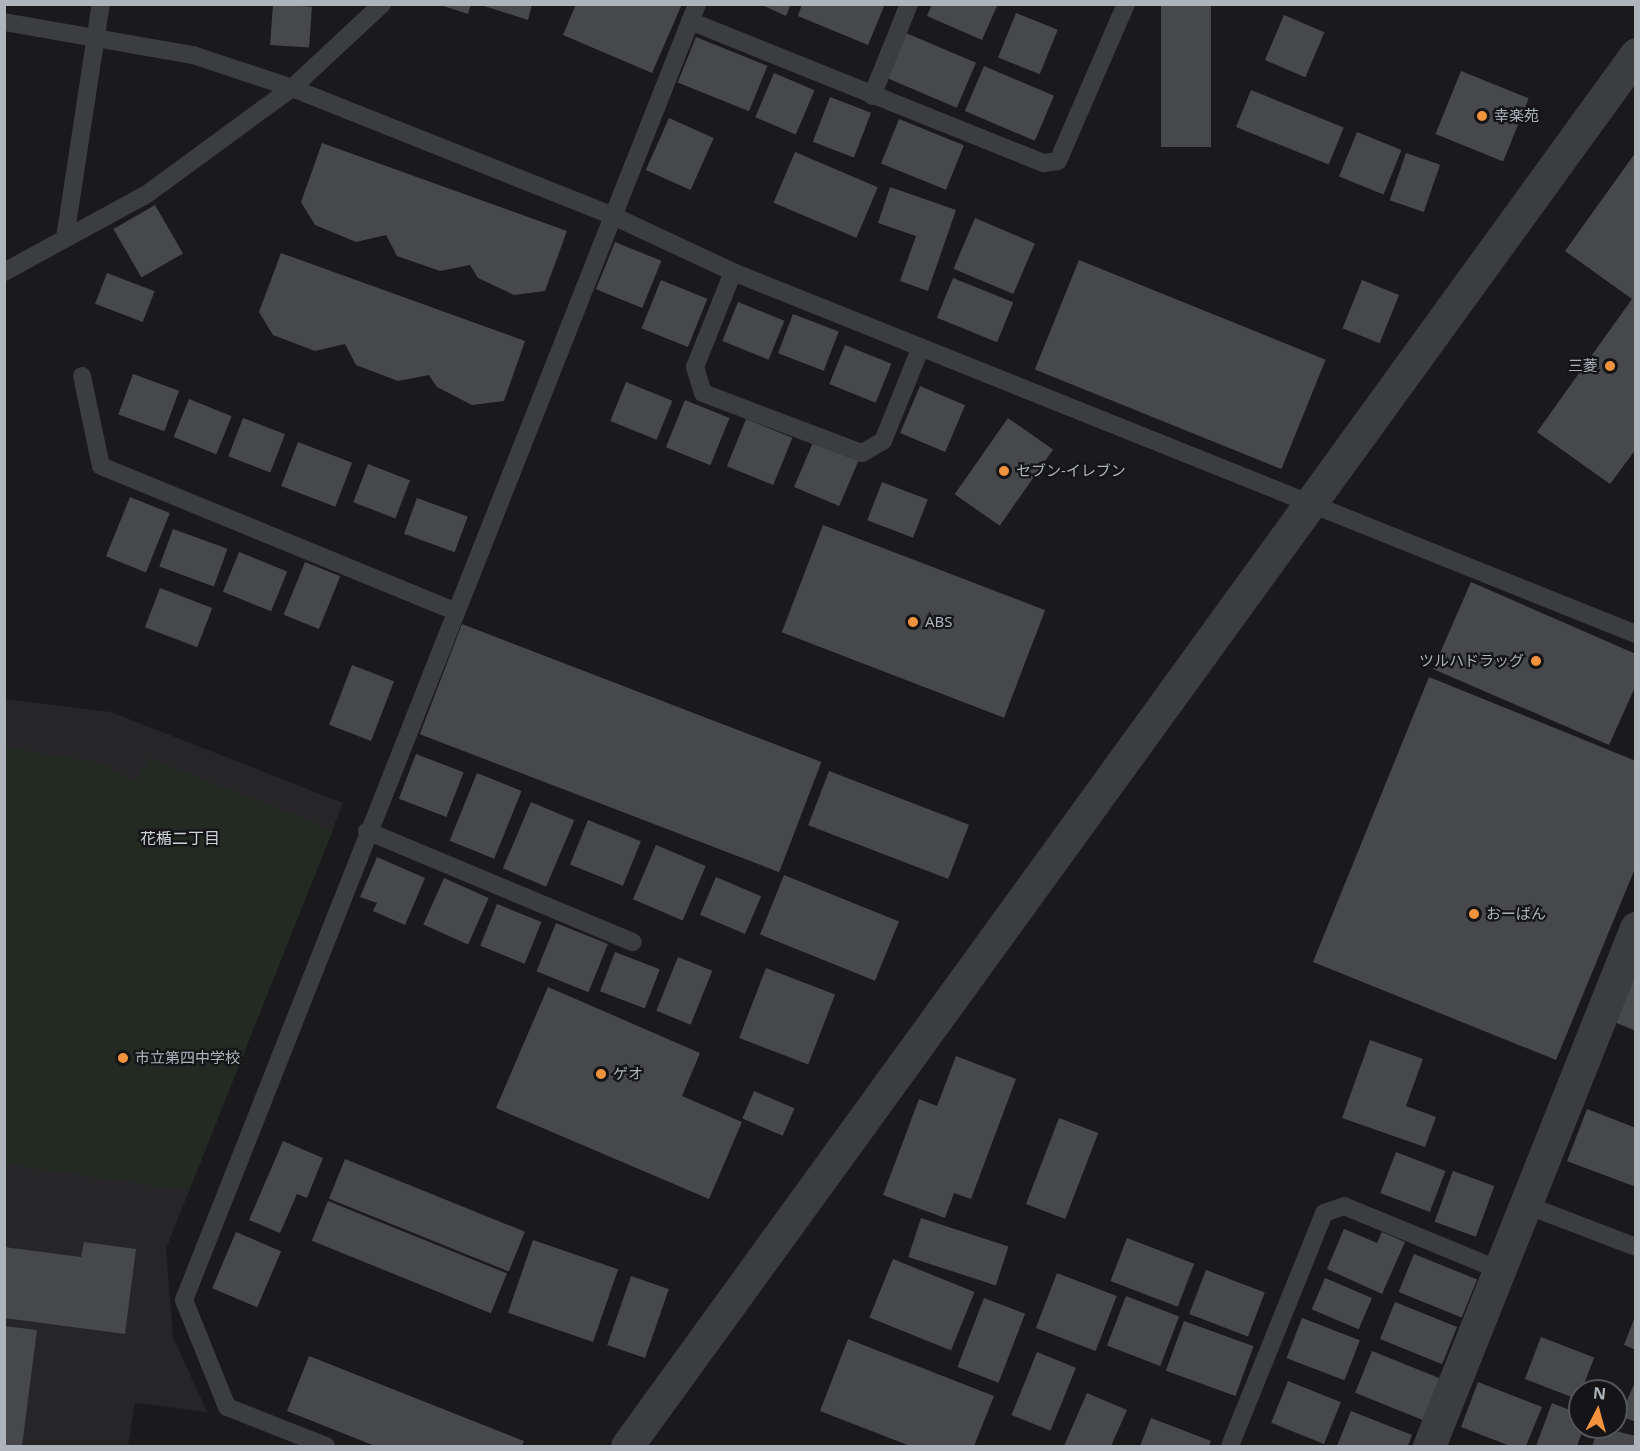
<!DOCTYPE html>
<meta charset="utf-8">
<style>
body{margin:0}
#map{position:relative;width:1640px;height:1451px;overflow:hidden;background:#1a1a1c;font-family:"Noto Sans","Noto Sans JP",sans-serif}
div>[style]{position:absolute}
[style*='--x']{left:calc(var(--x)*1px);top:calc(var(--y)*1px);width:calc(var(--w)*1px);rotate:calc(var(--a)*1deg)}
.built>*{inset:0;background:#262629}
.green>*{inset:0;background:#222a22}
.building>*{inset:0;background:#47484c;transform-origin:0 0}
.service>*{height:18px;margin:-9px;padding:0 9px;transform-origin:9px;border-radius:9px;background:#3b3d41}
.minor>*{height:33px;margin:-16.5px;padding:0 16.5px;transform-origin:16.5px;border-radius:16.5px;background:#3b3d41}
.tertiary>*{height:33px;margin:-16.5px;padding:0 16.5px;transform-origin:16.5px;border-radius:16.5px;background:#3b3d41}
.dots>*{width:16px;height:16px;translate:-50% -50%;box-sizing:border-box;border:3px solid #151517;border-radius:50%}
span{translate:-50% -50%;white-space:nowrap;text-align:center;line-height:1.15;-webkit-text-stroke:4.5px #151517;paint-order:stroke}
.poi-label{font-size:15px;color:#adb4bb}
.left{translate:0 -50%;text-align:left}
.right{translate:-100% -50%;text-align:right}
.neighbourhood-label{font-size:16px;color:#ced2d7}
.frame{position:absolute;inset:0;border:6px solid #adb4bb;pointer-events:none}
.north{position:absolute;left:1568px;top:1379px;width:60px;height:60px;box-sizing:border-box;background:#151517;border:2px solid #525559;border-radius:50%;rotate:6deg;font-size:16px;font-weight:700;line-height:24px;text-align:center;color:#adb4bb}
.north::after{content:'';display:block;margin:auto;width:21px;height:27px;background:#f1933d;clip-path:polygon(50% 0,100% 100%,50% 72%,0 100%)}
</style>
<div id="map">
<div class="built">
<div style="clip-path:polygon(5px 699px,111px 712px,343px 803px,166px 1249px,173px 1337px,207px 1412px,135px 1403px,128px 1446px,5px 1446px)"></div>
</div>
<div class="green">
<div style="clip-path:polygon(5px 747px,103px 763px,136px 782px,149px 758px,333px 830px,189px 1191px,5px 1164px)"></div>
</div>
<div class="building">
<div style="left:273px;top:4px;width:39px;height:41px;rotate:4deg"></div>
<div style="clip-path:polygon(437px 4px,471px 4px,468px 14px)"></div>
<div style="clip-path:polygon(478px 4px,532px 4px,528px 20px)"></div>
<div style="clip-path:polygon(576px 4px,682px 4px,652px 73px,563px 35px)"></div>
<div style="clip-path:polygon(760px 4px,791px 4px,786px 16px)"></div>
<div style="clip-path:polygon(802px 4px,885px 4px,868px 45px,798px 16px)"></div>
<div style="clip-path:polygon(932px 4px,994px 4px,997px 6px,982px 40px,927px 16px)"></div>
<div style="left:1161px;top:4px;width:50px;height:143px"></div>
<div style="left:1016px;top:13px;width:45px;height:48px;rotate:22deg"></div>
<div style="left:1284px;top:15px;width:44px;height:49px;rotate:23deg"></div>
<div style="left:906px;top:33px;width:76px;height:49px;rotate:23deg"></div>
<div style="left:696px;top:37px;width:77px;height:49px;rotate:22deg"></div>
<div style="left:984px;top:66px;width:76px;height:49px;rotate:23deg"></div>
<div style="left:1461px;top:71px;width:73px;height:68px;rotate:22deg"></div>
<div style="left:774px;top:73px;width:44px;height:48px;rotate:23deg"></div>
<div style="left:1251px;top:90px;width:100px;height:40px;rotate:22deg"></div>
<div style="left:830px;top:97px;width:44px;height:48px;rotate:21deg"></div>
<div style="left:669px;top:118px;width:49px;height:57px;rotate:24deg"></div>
<div style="left:899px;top:119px;width:70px;height:48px;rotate:22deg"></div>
<div style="left:1357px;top:132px;width:48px;height:48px;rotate:22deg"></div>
<div style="clip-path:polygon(322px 143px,567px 231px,545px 291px,514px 295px,478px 278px,470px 265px,440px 271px,397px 256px,386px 235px,356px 242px,315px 225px,301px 202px)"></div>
<div style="left:795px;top:152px;width:90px;height:55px;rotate:23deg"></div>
<div style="clip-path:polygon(1636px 152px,1636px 449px,1610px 484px,1537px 432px,1632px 299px,1565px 251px)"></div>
<div style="left:1406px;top:153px;width:36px;height:50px;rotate:19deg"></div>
<div style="clip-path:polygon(890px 187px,956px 210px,928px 291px,900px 281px,916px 236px,878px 223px)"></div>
<div style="left:155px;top:205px;width:56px;height:48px;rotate:60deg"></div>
<div style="left:975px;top:218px;width:65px;height:55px;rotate:23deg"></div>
<div style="left:615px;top:242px;width:50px;height:51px;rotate:22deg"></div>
<div style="clip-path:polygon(281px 253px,525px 341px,504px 401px,472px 405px,437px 387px,429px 375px,398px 381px,356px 365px,345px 344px,315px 351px,273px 335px,259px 312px)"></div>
<div style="left:1079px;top:260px;width:266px;height:118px;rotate:22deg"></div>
<div style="left:107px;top:273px;width:51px;height:33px;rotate:21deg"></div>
<div style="left:953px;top:278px;width:65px;height:43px;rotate:22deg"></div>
<div style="left:661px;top:280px;width:50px;height:52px;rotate:22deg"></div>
<div style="left:1362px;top:280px;width:40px;height:52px;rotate:22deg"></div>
<div style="left:738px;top:302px;width:50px;height:42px;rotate:22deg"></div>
<div style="left:793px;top:314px;width:49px;height:42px;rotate:21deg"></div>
<div style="left:845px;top:345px;width:50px;height:42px;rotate:22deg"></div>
<div style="left:133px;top:374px;width:49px;height:43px;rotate:20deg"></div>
<div style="left:626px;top:382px;width:50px;height:42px;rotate:22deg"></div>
<div style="left:920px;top:386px;width:49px;height:51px;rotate:23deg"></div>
<div style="left:189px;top:399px;width:46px;height:41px;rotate:22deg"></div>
<div style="left:685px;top:400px;width:48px;height:51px;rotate:22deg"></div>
<div style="left:243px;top:418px;width:45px;height:41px;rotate:21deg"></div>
<div style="left:1008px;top:418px;width:55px;height:93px;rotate:35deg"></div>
<div style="left:746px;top:419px;width:50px;height:51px;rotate:22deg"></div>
<div style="left:814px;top:440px;width:49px;height:51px;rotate:23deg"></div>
<div style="left:298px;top:442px;width:58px;height:47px;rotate:21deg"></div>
<div style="left:368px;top:464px;width:45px;height:41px;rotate:21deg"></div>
<div style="left:882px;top:482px;width:49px;height:41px;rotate:21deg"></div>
<div style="left:130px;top:497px;width:43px;height:64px;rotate:22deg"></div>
<div style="left:417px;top:498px;width:54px;height:38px;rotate:20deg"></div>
<div style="left:823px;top:525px;width:238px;height:115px;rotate:21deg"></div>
<div style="left:173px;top:529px;width:58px;height:40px;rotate:20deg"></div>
<div style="left:239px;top:552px;width:52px;height:43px;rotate:22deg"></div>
<div style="left:305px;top:562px;width:38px;height:57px;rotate:22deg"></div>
<div style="clip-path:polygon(1471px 582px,1636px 654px,1636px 685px,1609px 745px,1433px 669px)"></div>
<div style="left:160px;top:588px;width:56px;height:42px;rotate:21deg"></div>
<div style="left:462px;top:624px;width:385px;height:118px;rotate:21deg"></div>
<div style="left:352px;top:665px;width:45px;height:64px;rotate:21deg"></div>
<div style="clip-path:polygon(1429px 677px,1636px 761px,1636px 866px,1556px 1060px,1313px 962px)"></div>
<div style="left:416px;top:754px;width:51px;height:48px;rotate:21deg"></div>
<div style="left:829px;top:771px;width:150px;height:58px;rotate:21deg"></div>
<div style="left:477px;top:773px;width:48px;height:73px;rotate:22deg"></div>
<div style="left:531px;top:802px;width:47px;height:72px;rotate:23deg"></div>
<div style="left:588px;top:820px;width:57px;height:48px;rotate:22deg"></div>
<div style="left:656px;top:845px;width:54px;height:59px;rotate:23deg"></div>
<div style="clip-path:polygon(377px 857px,425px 878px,405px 925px,373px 911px,377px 903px,360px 897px)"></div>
<div style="left:784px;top:875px;width:124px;height:64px;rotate:22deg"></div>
<div style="left:716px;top:877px;width:49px;height:41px;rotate:23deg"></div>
<div style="left:444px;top:878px;width:49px;height:51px;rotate:24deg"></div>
<div style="left:497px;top:904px;width:48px;height:45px;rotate:22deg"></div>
<div style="left:556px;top:923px;width:56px;height:52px;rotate:22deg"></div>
<div style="left:615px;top:952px;width:48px;height:42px;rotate:21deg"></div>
<div style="left:678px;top:957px;width:37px;height:58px;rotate:22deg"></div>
<div style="left:766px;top:968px;width:74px;height:75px;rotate:21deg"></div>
<div style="clip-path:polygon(1629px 974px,1636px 977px,1636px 1031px,1609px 1020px)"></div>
<div style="clip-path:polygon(548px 987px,700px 1053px,682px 1096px,742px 1122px,709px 1199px,496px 1108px)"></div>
<div style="clip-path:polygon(1370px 1040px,1423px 1059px,1406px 1106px,1436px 1117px,1425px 1147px,1342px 1118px)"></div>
<div style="clip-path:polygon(956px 1056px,1016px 1079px,971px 1199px,954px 1193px,945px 1218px,883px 1195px,919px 1099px,937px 1106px)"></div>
<div style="left:754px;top:1091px;width:44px;height:30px;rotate:23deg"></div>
<div style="clip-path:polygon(1587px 1109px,1636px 1128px,1636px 1187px,1567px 1161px)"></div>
<div style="left:1059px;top:1118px;width:42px;height:92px;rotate:21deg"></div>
<div style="clip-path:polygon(283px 1141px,323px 1158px,307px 1198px,297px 1194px,280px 1233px,249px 1220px)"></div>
<div style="left:1396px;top:1152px;width:53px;height:44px;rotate:21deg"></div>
<div style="left:345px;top:1159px;width:194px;height:43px;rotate:22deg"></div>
<div style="left:1453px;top:1171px;width:44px;height:54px;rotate:20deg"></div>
<div style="left:328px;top:1201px;width:193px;height:43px;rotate:22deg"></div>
<div style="left:921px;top:1218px;width:92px;height:41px;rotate:18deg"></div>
<div style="clip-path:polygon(1344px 1229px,1377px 1243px,1382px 1232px,1405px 1242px,1382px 1294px,1327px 1269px)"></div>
<div style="left:236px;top:1232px;width:49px;height:61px;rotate:23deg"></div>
<div style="left:1127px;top:1238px;width:72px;height:46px;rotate:21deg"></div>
<div style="left:533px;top:1240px;width:90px;height:77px;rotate:19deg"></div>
<div style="clip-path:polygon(84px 1242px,136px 1249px,125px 1334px,4px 1318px,4px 1247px,81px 1257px)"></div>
<div style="left:1414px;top:1254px;width:68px;height:41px;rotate:22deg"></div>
<div style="left:893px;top:1259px;width:88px;height:63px;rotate:22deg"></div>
<div style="left:1206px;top:1270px;width:63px;height:47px;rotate:21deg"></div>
<div style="left:1057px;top:1273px;width:64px;height:59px;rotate:21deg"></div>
<div style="left:631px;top:1276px;width:40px;height:73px;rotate:19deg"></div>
<div style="left:1325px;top:1278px;width:51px;height:34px;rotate:23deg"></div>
<div style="left:1126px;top:1296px;width:57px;height:53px;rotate:21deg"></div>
<div style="left:984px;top:1298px;width:44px;height:74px;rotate:21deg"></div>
<div style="left:1395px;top:1302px;width:67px;height:40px;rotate:22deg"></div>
<div style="clip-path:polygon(1636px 1314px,1636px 1350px,1624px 1345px)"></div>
<div style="left:1302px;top:1318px;width:62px;height:43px;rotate:21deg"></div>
<div style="left:1184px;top:1321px;width:74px;height:53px;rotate:20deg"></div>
<div style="clip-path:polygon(4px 1326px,37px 1330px,22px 1446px,4px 1446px)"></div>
<div style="left:1541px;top:1337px;width:57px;height:45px;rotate:21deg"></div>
<div style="clip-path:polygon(848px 1339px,994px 1396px,974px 1446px,910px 1446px,820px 1411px)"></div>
<div style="left:1372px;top:1351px;width:73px;height:45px;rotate:22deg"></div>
<div style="left:1037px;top:1352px;width:42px;height:68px;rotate:22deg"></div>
<div style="clip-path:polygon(309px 1356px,524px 1441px,522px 1446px,375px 1446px,287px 1411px)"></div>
<div style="clip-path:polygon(1636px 1380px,1636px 1422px,1620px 1416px)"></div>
<div style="left:1288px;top:1381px;width:57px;height:45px;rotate:22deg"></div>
<div style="clip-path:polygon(1478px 1382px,1542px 1407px,1526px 1446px,1510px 1446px,1461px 1427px)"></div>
<div style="clip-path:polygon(1087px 1393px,1127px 1410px,1111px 1446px,1064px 1446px)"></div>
<div style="clip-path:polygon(1552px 1403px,1580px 1414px,1584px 1427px,1577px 1446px,1536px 1446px)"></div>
<div style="clip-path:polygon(1351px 1411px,1412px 1435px,1408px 1446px,1337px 1446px)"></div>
<div style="clip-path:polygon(1151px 1418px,1211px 1441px,1209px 1446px,1140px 1446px)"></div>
<div style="clip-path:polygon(1599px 1427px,1636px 1436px,1636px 1446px,1592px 1446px)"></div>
</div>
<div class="service">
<div style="--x:690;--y:21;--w:381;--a:21.9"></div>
<div style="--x:1044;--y:163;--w:14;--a:-8"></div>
<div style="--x:1058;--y:161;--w:171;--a:-66.6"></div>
<div style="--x:4;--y:22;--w:192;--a:9.9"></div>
<div style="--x:193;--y:55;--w:104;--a:18.4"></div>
<div style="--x:292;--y:88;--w:343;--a:21.7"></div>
<div style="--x:611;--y:215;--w:135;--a:25"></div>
<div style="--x:733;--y:272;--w:973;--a:21.85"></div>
<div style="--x:872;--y:96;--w:99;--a:-68.1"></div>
<div style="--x:65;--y:238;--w:237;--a:-81.3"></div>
<div style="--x:4;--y:272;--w:163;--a:-28.6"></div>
<div style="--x:147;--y:194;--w:180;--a:-36.2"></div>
<div style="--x:292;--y:88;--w:123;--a:-43"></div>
<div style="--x:733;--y:272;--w:102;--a:111.8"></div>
<div style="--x:695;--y:367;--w:27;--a:73"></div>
<div style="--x:703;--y:393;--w:170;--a:20.7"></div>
<div style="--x:862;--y:453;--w:24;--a:-30"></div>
<div style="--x:883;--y:441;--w:101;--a:-68"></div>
<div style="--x:82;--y:376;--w:92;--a:78.1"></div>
<div style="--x:101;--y:466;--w:382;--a:22.3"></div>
<div style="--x:367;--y:831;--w:288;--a:22.7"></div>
<div style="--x:1529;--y:1206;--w:115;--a:21"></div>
<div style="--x:326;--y:1446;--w:106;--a:-158.5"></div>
<div style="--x:227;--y:1407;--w:115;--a:-111.9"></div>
<div style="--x:184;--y:1300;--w:1394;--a:-68.4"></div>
<div style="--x:1230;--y:1446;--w:251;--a:-68"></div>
<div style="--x:1324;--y:1213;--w:21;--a:-19"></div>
<div style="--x:1344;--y:1206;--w:171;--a:22.4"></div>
</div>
<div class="minor">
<div style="--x:1429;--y:1446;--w:558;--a:-68.22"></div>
</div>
<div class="tertiary">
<div style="--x:627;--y:1446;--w:1719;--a:-54.06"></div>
</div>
<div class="dots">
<div style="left:1482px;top:116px;background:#f1933d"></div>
<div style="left:1610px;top:366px;background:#f1933d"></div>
<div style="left:1004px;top:471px;background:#f1933d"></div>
<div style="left:913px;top:622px;background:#f1933d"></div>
<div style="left:1536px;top:661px;background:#f1933d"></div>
<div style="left:1474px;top:914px;background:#f1933d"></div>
<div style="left:123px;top:1058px;background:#f1933d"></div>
<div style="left:601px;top:1074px;background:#f1933d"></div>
</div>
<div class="poi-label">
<span class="left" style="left:1494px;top:116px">幸楽苑</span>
<span class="right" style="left:1598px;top:366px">三菱</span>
<span class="left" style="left:1016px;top:471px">セブン-イレブン</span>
<span class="left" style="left:925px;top:622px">ABS</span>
<span class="right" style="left:1524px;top:661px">ツルハドラッグ</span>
<span class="left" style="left:1486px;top:914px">おーばん</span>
<span class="left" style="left:135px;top:1058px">市立第四中学校</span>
<span class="left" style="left:613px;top:1074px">ゲオ</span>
</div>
<div class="neighbourhood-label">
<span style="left:180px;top:838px">花楯二丁目</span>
</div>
<div class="frame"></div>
<div class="north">N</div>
</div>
